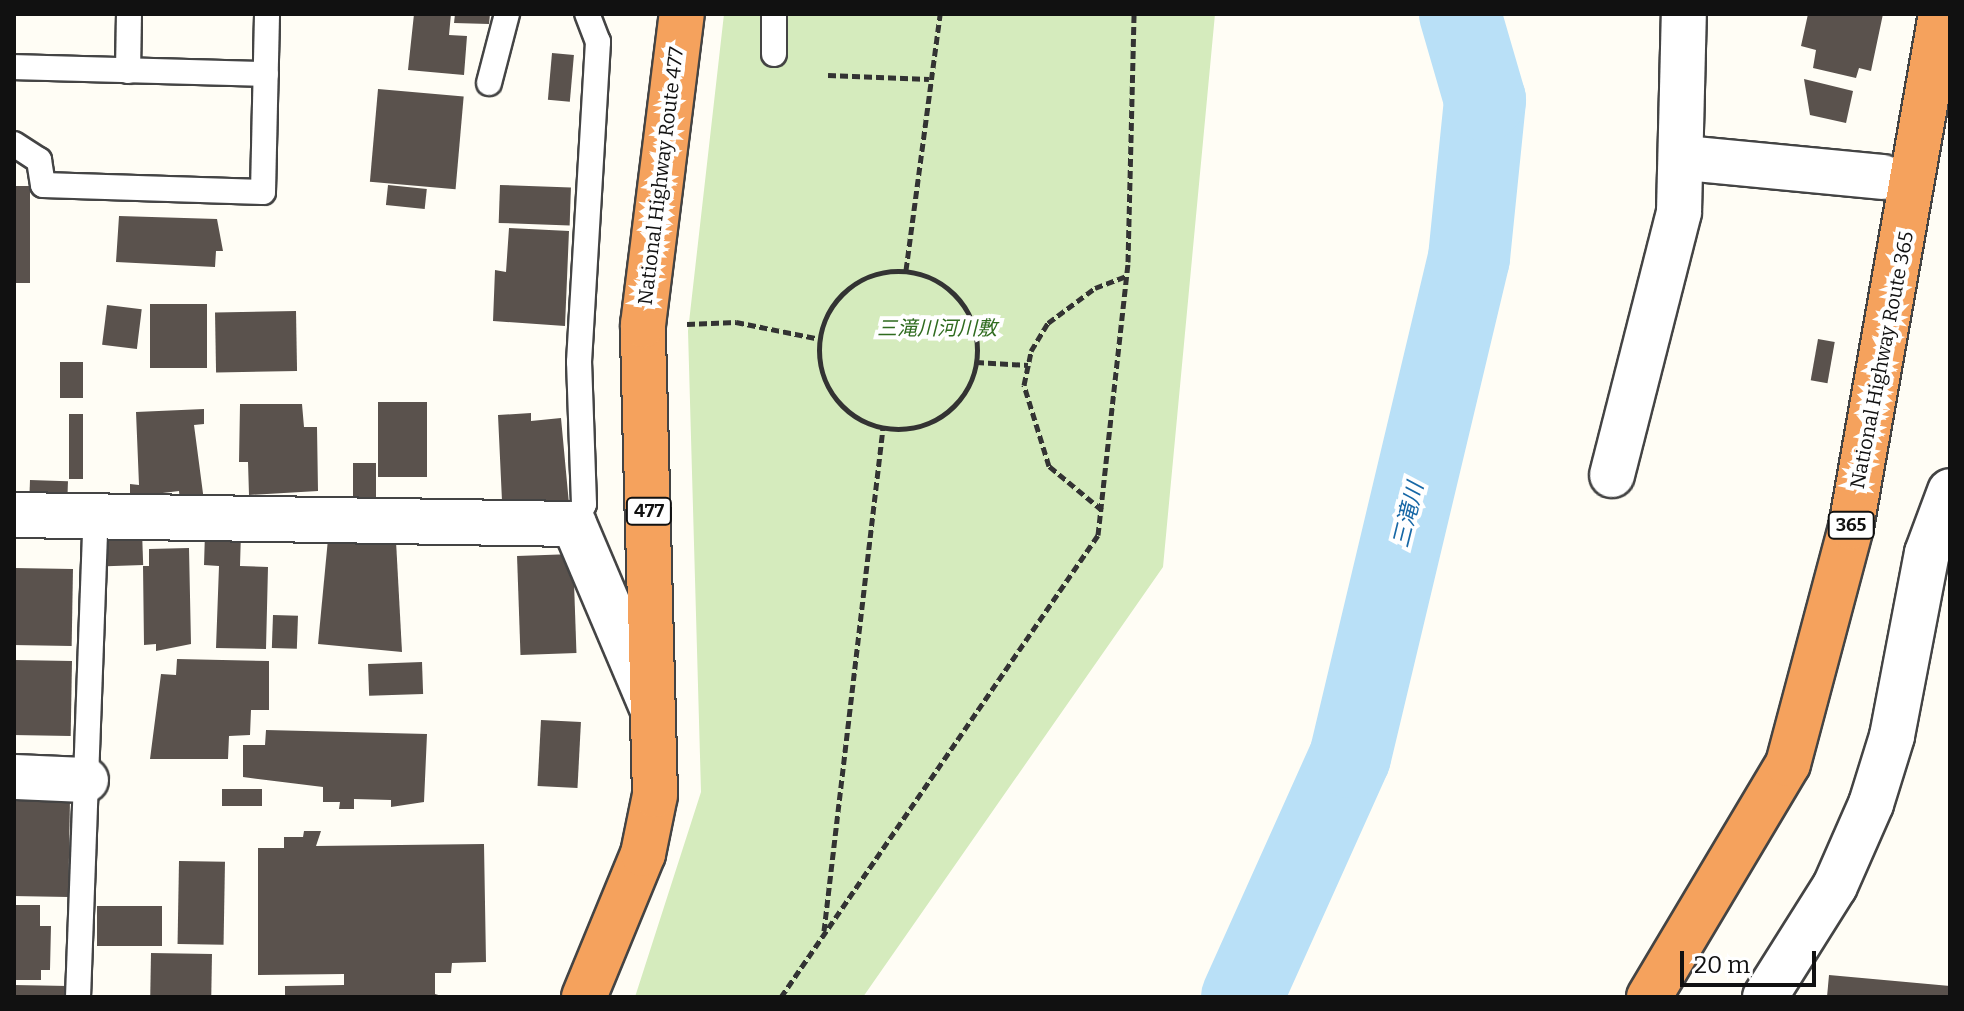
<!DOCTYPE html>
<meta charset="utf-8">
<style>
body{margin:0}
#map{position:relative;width:1964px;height:1011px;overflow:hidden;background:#fffdf5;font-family:Bitter,"Noto Sans JP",serif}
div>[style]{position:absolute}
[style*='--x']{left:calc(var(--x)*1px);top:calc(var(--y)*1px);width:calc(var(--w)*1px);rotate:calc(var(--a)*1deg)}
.green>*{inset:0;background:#d5ebbd}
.river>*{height:82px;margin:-41px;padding:0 41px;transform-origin:41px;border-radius:41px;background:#b9e0f7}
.building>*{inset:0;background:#5a524d;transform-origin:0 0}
.path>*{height:5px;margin-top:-2.5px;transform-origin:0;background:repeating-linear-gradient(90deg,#333 0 8px,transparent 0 12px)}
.path>.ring{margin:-2.5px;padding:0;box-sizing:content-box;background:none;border:5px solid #333;border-radius:50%}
.roads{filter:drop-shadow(2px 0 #444) drop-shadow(-2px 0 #444) drop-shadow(0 2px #444) drop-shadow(0 -2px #444)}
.lane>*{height:24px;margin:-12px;padding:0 12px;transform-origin:12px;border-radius:12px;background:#fff}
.street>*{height:44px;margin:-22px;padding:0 22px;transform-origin:22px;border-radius:22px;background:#fff}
.highway>*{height:44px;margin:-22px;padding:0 22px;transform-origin:22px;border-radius:22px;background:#f5a25d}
span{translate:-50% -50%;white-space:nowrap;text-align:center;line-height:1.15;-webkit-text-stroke:8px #fff;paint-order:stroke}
.shield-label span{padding:2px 6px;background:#fff;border:2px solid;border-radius:6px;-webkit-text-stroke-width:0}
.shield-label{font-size:18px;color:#111;font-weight:700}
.street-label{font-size:20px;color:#111}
.park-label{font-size:20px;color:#2f6b1f;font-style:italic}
.water-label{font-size:22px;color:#1768a6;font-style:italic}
.frame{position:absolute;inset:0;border:16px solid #111;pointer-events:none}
.scale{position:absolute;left:1680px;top:951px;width:136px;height:36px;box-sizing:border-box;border:4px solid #111;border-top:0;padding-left:10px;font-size:24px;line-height:28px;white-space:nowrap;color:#111;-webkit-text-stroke:6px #fff;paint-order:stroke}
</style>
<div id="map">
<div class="green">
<div style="clip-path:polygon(724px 14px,1215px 14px,1163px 567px,863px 997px,635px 997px,701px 792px,688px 331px)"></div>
</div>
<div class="river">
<div style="--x:1242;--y:997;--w:263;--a:-65.8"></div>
<div style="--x:1350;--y:757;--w:513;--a:-76.59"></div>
<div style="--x:1469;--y:258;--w:159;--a:-84.2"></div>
<div style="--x:1485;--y:100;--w:90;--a:-106.2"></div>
</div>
<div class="building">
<div style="clip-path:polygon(414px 14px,451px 14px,449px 35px,467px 36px,464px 75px,408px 70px)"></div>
<div style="clip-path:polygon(455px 14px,490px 14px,489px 24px,454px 23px)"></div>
<div style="clip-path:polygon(1808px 14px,1883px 14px,1871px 71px,1859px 68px,1856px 78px,1813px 68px,1816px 50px,1801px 46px)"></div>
<div style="left:552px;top:53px;width:22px;height:47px;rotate:5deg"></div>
<div style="clip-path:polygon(1804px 79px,1853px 91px,1846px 123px,1810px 115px)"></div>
<div style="left:378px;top:89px;width:86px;height:93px;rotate:5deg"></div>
<div style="left:388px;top:185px;width:39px;height:20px;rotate:6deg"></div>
<div style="left:500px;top:185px;width:71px;height:38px;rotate:2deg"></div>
<div style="left:14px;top:186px;width:16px;height:97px"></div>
<div style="clip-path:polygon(119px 216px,217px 219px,223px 251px,216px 251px,215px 267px,116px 262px)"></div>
<div style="clip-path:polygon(509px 228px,569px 231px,565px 326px,493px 321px,495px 270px,506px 272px)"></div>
<div style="left:150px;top:304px;width:57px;height:64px"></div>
<div style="left:107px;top:305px;width:35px;height:40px;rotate:7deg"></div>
<div style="left:296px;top:311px;width:60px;height:81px;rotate:89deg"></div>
<div style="left:1818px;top:339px;width:17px;height:42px;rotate:10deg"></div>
<div style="left:60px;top:362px;width:23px;height:36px"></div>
<div style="left:378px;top:402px;width:49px;height:75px"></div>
<div style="clip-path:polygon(240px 404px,302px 404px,304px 427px,317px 427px,318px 491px,249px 495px,248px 462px,239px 462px)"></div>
<div style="clip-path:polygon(204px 409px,204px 424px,194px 425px,204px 501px,180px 502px,179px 491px,130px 497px,130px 484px,139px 485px,136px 412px)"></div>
<div style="clip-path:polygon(531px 413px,531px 421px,561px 418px,569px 504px,502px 501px,498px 415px)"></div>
<div style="left:69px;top:414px;width:14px;height:65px"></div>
<div style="left:353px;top:463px;width:23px;height:37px"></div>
<div style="left:30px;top:480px;width:38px;height:15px;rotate:2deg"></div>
<div style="left:142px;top:531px;width:34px;height:37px;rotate:88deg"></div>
<div style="clip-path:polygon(205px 532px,241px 532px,240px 566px,268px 567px,266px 649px,216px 648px,219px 566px,204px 565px)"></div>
<div style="clip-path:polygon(328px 539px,396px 541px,402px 652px,318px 644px)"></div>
<div style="clip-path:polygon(189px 548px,191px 644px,156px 651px,156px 644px,144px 645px,143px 566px,149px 566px,149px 549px)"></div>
<div style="left:573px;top:554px;width:99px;height:56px;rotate:88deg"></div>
<div style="left:14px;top:568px;width:59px;height:77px;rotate:1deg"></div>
<div style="left:273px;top:615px;width:25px;height:33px;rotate:2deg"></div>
<div style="clip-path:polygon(177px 659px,269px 661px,269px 710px,251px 710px,250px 735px,229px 736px,228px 759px,150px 759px,161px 674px,176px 675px)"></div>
<div style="left:14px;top:660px;width:58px;height:75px;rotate:1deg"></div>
<div style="left:422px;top:662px;width:32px;height:54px;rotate:88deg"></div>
<div style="left:541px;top:720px;width:40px;height:66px;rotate:3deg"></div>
<div style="clip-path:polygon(266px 730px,427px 734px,424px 802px,391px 807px,391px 800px,354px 799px,354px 809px,339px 809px,340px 802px,323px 802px,323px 787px,243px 777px,243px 745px,265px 745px)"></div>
<div style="left:262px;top:789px;width:17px;height:40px;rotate:90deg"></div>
<div style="left:14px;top:799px;width:56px;height:97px;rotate:1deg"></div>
<div style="clip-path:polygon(304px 831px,321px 831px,316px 846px,484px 844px,486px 962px,452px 963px,451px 973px,435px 973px,435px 994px,445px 997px,285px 997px,285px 986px,344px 985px,344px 974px,258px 975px,258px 848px,284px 848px,284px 837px,303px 837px)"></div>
<div style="left:179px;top:861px;width:46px;height:83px;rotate:1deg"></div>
<div style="clip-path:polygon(14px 905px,40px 905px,40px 926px,51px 926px,50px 970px,41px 970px,41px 980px,14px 980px)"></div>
<div style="left:97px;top:906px;width:65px;height:40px"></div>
<div style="left:151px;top:953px;width:61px;height:44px;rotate:1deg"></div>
<div style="clip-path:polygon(1829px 975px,1950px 986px,1950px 997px,1827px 997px)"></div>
<div style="left:14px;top:985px;width:54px;height:12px;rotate:1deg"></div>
</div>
<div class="path">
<div style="--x:828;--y:75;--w:101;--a:2.3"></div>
<div style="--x:906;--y:270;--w:258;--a:-82.4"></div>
<div class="ring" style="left:819px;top:271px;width:153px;height:153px"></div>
<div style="--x:687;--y:324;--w:49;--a:-2.3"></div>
<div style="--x:736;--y:322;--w:86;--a:11.4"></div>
<div style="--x:976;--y:362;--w:52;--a:3.3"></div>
<div style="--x:1102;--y:510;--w:69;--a:-140.3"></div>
<div style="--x:1049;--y:466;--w:85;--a:-107.2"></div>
<div style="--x:1024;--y:385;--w:35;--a:-78"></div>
<div style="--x:1031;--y:351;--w:33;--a:-59"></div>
<div style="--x:1048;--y:323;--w:59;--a:-36.7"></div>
<div style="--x:1095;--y:288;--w:34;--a:-21"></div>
<div style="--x:824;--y:931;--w:506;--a:-83.31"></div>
<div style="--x:781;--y:997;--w:560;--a:-55.54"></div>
<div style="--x:1098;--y:535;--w:275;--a:-83.7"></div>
<div style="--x:1128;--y:262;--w:248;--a:-88.6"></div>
</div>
<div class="roads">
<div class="lane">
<div style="--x:774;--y:14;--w:40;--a:90"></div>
<div style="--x:14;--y:67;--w:252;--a:1.6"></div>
<div style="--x:128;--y:71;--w:57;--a:-89"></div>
<div style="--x:489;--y:83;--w:71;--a:-75.4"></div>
<div style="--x:14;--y:144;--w:30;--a:33"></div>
<div style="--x:39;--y:160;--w:25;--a:81"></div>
<div style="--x:43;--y:185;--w:220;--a:1.8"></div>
<div style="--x:263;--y:192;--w:178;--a:-88.7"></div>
<div style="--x:574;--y:524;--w:22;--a:-63"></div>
<div style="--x:584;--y:504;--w:142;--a:-92"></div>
<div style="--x:579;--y:362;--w:321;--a:-86.6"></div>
<div style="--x:598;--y:42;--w:30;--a:-111"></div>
<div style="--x:78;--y:997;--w:480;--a:-87.9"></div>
</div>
<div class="street">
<div style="--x:1685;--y:158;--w:199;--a:5.5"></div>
<div style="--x:1612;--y:475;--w:271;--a:-75.7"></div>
<div style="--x:1679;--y:212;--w:198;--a:-88.6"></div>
<div style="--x:14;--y:515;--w:560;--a:0.92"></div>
<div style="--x:574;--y:524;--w:200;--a:67"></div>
<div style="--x:14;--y:777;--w:72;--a:2.4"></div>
<div style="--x:1765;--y:997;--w:131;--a:-57.8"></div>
<div style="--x:1835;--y:886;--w:90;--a:-66.3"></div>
<div style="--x:1871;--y:804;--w:71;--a:-72.8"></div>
<div style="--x:1892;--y:736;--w:186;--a:-79.2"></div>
<div style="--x:1927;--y:553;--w:66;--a:-69.6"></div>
</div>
<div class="highway">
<div style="--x:584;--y:997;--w:155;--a:-67.6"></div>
<div style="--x:643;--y:854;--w:60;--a:-78.5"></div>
<div style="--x:655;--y:795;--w:470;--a:-91.5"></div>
<div style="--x:643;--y:325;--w:313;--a:-82.9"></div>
<div style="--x:1649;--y:997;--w:271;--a:-59.2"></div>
<div style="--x:1788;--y:764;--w:245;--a:-75.1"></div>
<div style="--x:1851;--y:527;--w:521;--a:-80.05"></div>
</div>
</div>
<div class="shield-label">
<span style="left:649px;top:511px">477</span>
<span style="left:1851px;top:525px">365</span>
</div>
<div class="street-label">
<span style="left:661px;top:176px;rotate:-83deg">National Highway Route 477</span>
<span style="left:1882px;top:360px;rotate:-79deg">National Highway Route 365</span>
</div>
<div class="park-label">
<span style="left:937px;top:328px">三滝川河川敷</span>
</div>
<div class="water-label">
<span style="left:1408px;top:515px;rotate:-76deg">三滝川</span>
</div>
<div class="frame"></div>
<div class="scale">20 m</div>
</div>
